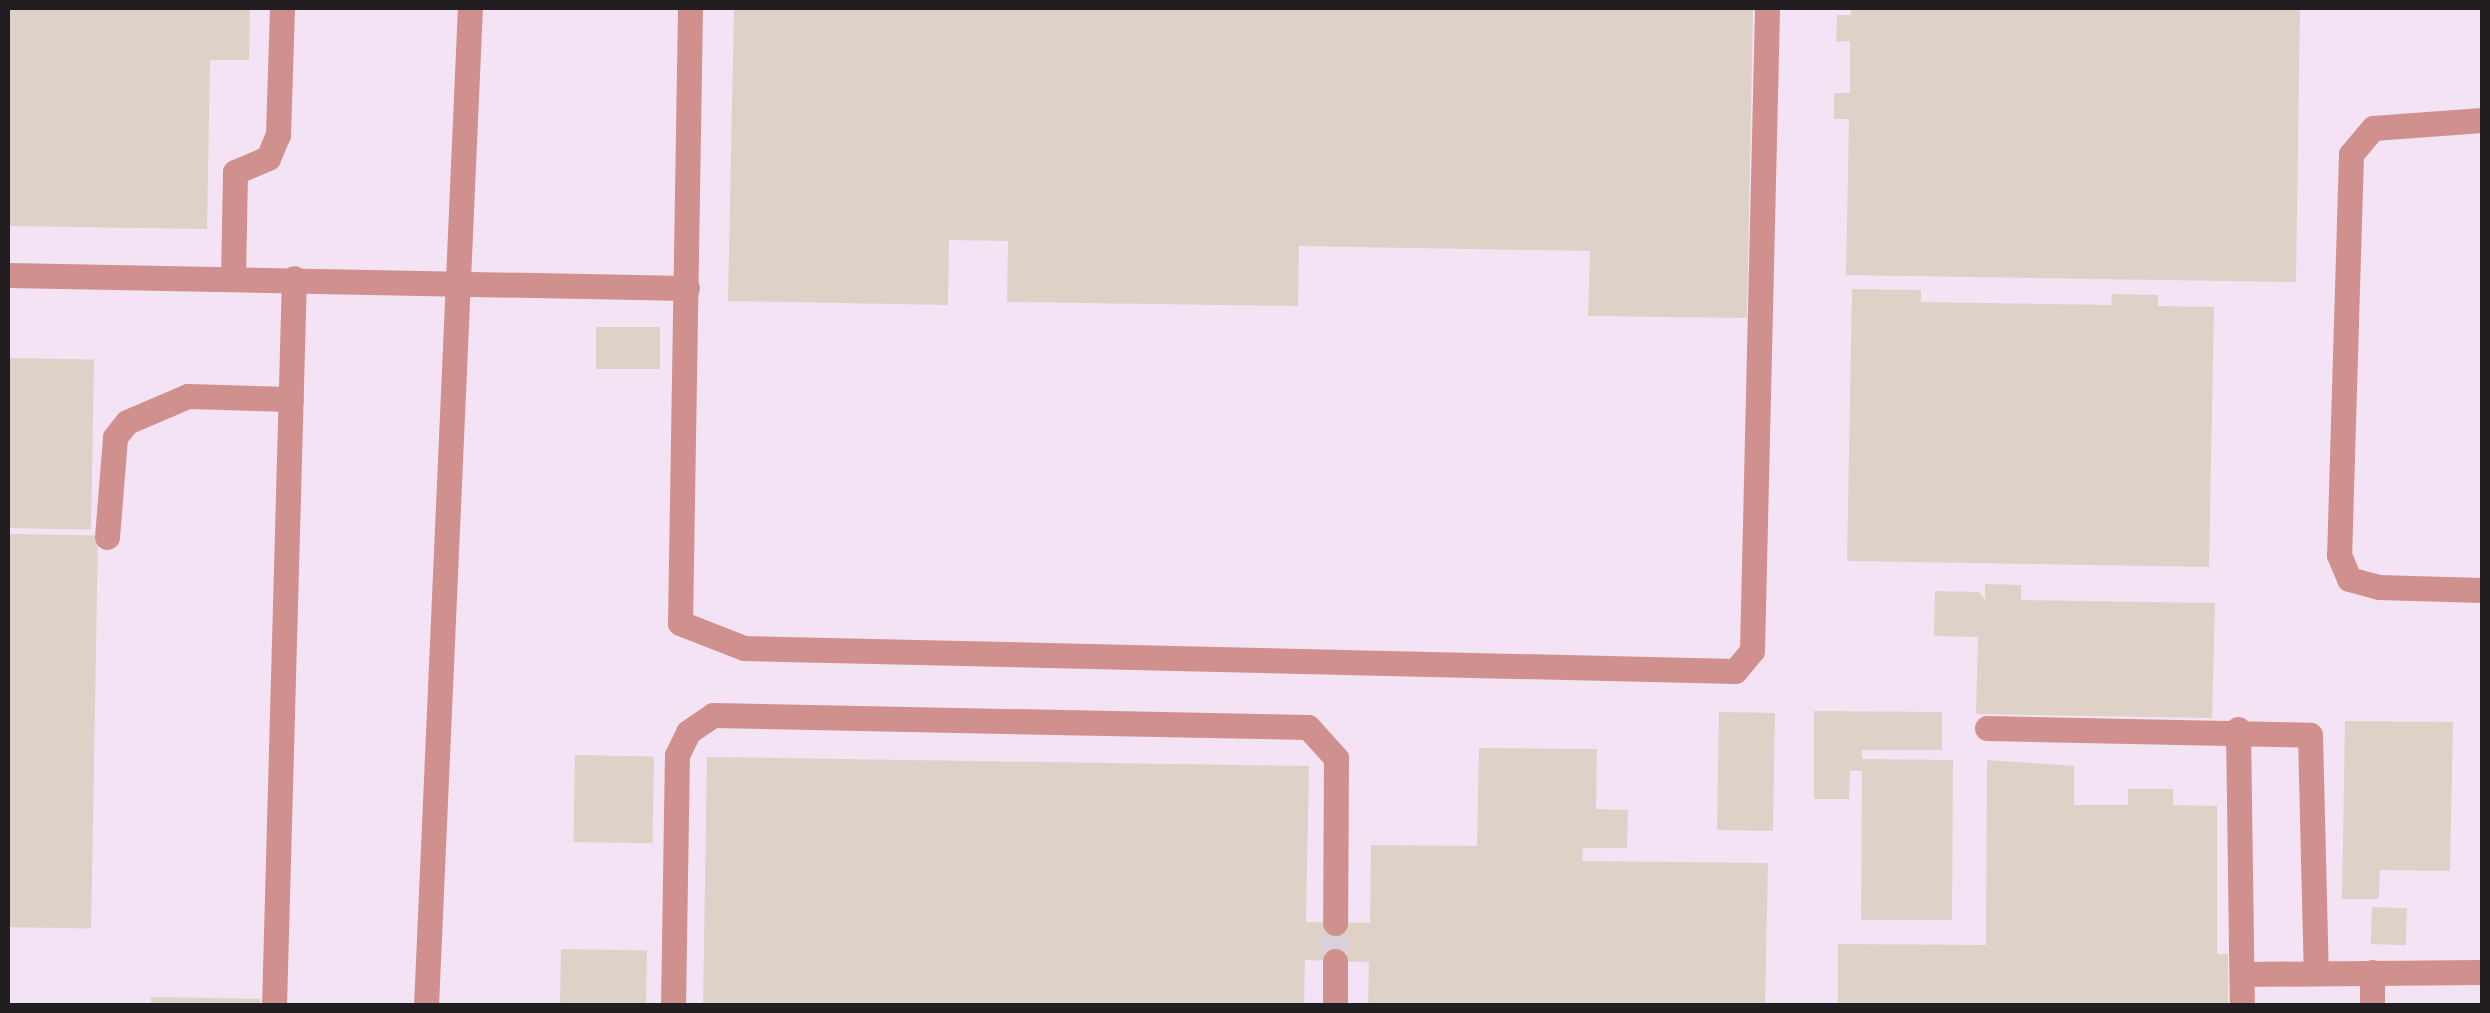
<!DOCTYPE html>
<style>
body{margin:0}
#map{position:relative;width:2490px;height:1013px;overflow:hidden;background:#fbf0fc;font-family:Roboto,sans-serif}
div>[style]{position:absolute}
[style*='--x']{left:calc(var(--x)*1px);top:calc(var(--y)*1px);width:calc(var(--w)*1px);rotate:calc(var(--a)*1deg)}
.built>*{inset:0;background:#f4e3f4;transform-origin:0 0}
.building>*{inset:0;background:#ded2c8;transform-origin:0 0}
.minor-tunnel>*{height:25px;margin-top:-12.5px;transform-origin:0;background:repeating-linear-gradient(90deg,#dad0db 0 25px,transparent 0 37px)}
.minor>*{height:25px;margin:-12.5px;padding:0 12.5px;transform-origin:12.5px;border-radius:12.5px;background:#d0908e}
span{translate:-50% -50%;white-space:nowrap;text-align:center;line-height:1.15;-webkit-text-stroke:8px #fff;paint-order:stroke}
.frame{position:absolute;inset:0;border:10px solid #211d21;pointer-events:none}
</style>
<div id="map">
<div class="built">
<div style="left:8px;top:8px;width:2474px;height:997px"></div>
</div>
<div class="building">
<div style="clip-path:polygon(8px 8px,250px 8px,249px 60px,210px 60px,207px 229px,8px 226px)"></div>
<div style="clip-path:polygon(734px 8px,1753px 8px,1747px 318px,1588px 316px,1590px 251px,1299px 246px,1298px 306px,1007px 302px,1008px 241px,949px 240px,948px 305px,728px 301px)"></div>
<div style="clip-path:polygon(1851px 8px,2300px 8px,2296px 282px,1846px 275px,1849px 119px,1834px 119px,1834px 93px,1850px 93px,1850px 41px,1836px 42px,1837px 15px,1851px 15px)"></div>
<div style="clip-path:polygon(1852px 289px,1921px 290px,1921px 302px,2111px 305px,2112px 294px,2158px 295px,2158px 306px,2214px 307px,2209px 567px,1847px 561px)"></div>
<div style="left:596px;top:327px;width:64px;height:42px"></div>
<div style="left:8px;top:358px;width:86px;height:170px;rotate:1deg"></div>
<div style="left:8px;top:534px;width:90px;height:393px;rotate:1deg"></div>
<div style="clip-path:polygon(1985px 584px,2021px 585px,2021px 600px,2215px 603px,2212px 718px,1976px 714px,1978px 637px,1934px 636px,1935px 591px,1979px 592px,1985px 600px)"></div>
<div style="clip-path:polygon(1814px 711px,1942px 712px,1942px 750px,1862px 750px,1862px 759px,1953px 760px,1952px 920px,1861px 920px,1862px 771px,1850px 771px,1849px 799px,1814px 799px)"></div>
<div style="left:1719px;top:712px;width:56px;height:118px;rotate:1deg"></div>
<div style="clip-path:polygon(2345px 721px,2453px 722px,2450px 871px,2380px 870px,2379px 899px,2342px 899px)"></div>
<div style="clip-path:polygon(1479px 748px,1597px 749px,1596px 809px,1628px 810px,1627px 848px,1583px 848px,1582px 861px,1768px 863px,1765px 1006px,1368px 1006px,1369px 962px,1305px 960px,1304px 1006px,703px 1006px,707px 757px,1309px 766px,1306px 922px,1370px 923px,1371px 845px,1477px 846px)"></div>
<div style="left:575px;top:755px;width:79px;height:87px;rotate:1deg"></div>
<div style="clip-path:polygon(1987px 760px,2074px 766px,2074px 805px,2128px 805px,2128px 789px,2173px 789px,2173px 805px,2217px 806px,2217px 954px,2228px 954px,2228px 1006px,1838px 1006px,1838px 944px,1986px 945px)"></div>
<div style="left:2372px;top:907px;width:35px;height:37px;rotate:2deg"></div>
<div style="left:561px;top:949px;width:86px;height:57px;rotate:1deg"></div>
<div style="left:151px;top:997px;width:109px;height:9px;rotate:1deg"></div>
</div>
<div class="minor-tunnel">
<div style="--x:1335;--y:961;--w:38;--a:-90"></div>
</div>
<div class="minor">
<div style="--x:690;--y:8;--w:615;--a:90.93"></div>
<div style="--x:680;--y:623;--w:69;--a:21.3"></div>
<div style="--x:744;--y:648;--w:991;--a:1.33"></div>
<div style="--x:1735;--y:671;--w:26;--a:-50"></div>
<div style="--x:1752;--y:651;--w:643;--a:-88.66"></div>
<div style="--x:2482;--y:120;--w:109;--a:175.8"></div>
<div style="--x:2373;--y:128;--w:34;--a:130"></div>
<div style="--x:2351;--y:154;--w:401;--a:91.7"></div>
<div style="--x:2339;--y:555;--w:26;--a:67"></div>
<div style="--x:2349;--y:579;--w:30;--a:15"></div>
<div style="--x:2378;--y:587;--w:104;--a:1.7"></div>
<div style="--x:8;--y:275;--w:679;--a:1.1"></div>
<div style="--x:233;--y:277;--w:105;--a:-88.9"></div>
<div style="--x:235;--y:172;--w:36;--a:-23"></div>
<div style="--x:268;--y:158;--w:25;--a:-67"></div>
<div style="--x:278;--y:135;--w:127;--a:-88.2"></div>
<div style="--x:107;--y:537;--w:100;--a:-85.4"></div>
<div style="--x:115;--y:437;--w:19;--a:-51"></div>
<div style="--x:127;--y:422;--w:66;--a:-23.1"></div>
<div style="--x:188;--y:396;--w:103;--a:1.7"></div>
<div style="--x:1987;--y:728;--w:323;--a:1.2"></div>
<div style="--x:2310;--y:735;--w:238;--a:88.6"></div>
<div style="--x:2238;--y:729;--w:277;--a:89.2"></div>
<div style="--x:2372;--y:972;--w:34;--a:90"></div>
<div style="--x:2243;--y:974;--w:239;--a:-0.5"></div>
<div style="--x:274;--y:1006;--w:728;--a:-88.43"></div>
<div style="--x:426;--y:1006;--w:999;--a:-87.48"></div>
<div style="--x:673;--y:1006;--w:251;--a:-89.1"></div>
<div style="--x:677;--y:755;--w:25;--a:-64"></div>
<div style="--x:688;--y:732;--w:30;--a:-34"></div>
<div style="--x:713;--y:715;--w:595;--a:1.16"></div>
<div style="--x:1308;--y:727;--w:42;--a:47.9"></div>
<div style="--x:1336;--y:758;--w:165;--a:90.3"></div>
<div style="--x:1335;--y:1006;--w:45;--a:-90"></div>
</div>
<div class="frame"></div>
</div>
